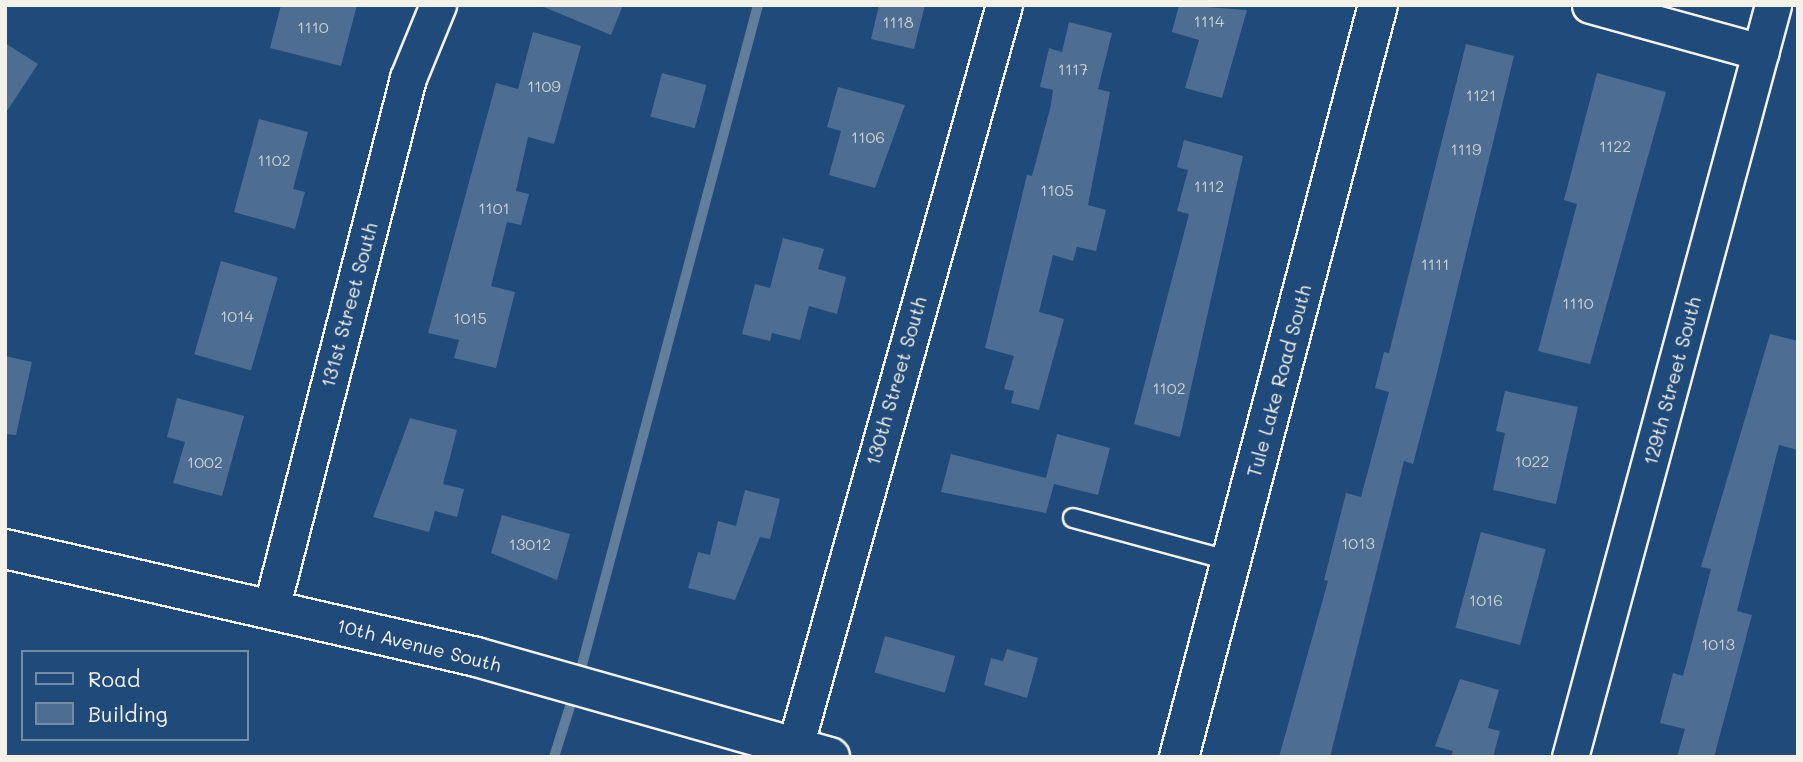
<!DOCTYPE html>
<style>
body{margin:0}
#map{position:relative;width:1803px;height:762px;overflow:hidden;background:#1f4a7a;font-family:Mali,sans-serif}
div>[style]{position:absolute}
[style*='--x']{left:calc(var(--x)*1px);top:calc(var(--y)*1px);width:calc(var(--w)*1px);rotate:calc(var(--a)*1deg)}
.stream>*{height:10px;margin:-5px;padding:0 5px;transform-origin:5px;border-radius:5px;background:#627e9d}
.building>*{inset:0;background:#4d6e92;transform-origin:0 0}
.roads{filter:drop-shadow(2px 0 #f4f1e8) drop-shadow(-2px 0 #f4f1e8) drop-shadow(0 2px #f4f1e8) drop-shadow(0 -2px #f4f1e8)}
.service>*{height:18px;margin:-9px;padding:0 9px;transform-origin:9px;border-radius:9px;background:#1f4a7a}
.minor>*{height:35px;margin:-17.5px;padding:0 17.5px;transform-origin:17.5px;border-radius:17.5px;background:#1f4a7a}
.tertiary>*{height:38px;margin:-19px;padding:0 19px;transform-origin:19px;border-radius:19px;background:#1f4a7a}
span{translate:-50% -50%;white-space:nowrap;text-align:center;line-height:1.15;-webkit-text-stroke:5px #1f4a7a;paint-order:stroke}
.number-label{font-size:16px;color:#cad0d2}
.number-label span{-webkit-text-stroke-width:0}
.street-label{font-size:19px;color:#f4f1e8}
.frame{position:absolute;inset:0;border:7px solid #f4f1e8;pointer-events:none}
.legend{position:absolute;left:21px;top:650px;width:228px;height:91px;box-sizing:border-box;background:#1f4a7a;border:2px solid #748da6;margin:0;padding:9px 12px;list-style:none;font-size:21px;color:#f4f1e8}
.legend li{display:flex;align-items:center;gap:14px;height:35px}
.legend b{width:35px;border:2px solid #748da6}
</style>
<div id="map">
<div class="stream">
<div style="--x:578;--y:680;--w:699;--a:-75.07"></div>
<div style="--x:554;--y:757;--w:66;--a:-72.4"></div>
</div>
<div class="building">
<div style="clip-path:polygon(281px 5px,357px 5px,341px 66px,270px 48px)"></div>
<div style="clip-path:polygon(539px 5px,623px 5px,611px 35px)"></div>
<div style="clip-path:polygon(879px 5px,925px 5px,914px 49px,871px 39px)"></div>
<div style="clip-path:polygon(1179px 5px,1247px 10px,1222px 98px,1185px 88px,1199px 40px,1172px 32px)"></div>
<div style="clip-path:polygon(1069px 22px,1112px 33px,1098px 89px,1110px 92px,1088px 205px,1106px 210px,1096px 251px,1077px 247px,1073px 261px,1053px 255px,1039px 312px,1064px 319px,1039px 410px,1011px 403px,1014px 391px,1004px 389px,1014px 356px,985px 348px,1027px 175px,1032px 176px,1051px 105px,1053px 90px,1040px 87px,1049px 48px,1062px 52px)"></div>
<div style="clip-path:polygon(533px 32px,581px 46px,554px 144px,528px 137px,516px 191px,529px 194px,521px 225px,507px 222px,491px 286px,515px 292px,496px 368px,454px 358px,459px 340px,428px 333px,496px 83px,518px 89px)"></div>
<div style="clip-path:polygon(5px 43px,38px 64px,5px 114px)"></div>
<div style="clip-path:polygon(1466px 44px,1514px 56px,1437px 373px,1413px 464px,1404px 461px,1330px 757px,1279px 757px,1328px 581px,1324px 580px,1346px 493px,1361px 497px,1389px 392px,1375px 388px,1384px 352px,1389px 353px)"></div>
<div style="left:662px;top:73px;width:46px;height:45px;rotate:15deg"></div>
<div style="clip-path:polygon(1597px 73px,1666px 92px,1590px 364px,1538px 351px,1577px 204px,1564px 200px)"></div>
<div style="clip-path:polygon(838px 87px,905px 105px,875px 188px,829px 175px,841px 131px,827px 127px)"></div>
<div style="clip-path:polygon(259px 119px,308px 132px,293px 189px,305px 192px,295px 229px,234px 212px)"></div>
<div style="clip-path:polygon(1184px 140px,1243px 156px,1180px 437px,1134px 424px,1189px 214px,1177px 211px,1188px 170px,1177px 167px)"></div>
<div style="clip-path:polygon(783px 238px,824px 249px,818px 269px,846px 277px,837px 314px,809px 306px,800px 340px,772px 333px,770px 341px,742px 334px,755px 284px,770px 288px)"></div>
<div style="left:221px;top:261px;width:59px;height:97px;rotate:16deg"></div>
<div style="clip-path:polygon(1770px 334px,1798px 341px,1798px 450px,1779px 445px,1737px 611px,1752px 615px,1714px 757px,1677px 757px,1685px 729px,1660px 723px,1673px 673px,1683px 676px,1711px 569px,1701px 567px)"></div>
<div style="clip-path:polygon(5px 356px,32px 362px,16px 435px,5px 434px)"></div>
<div style="clip-path:polygon(1505px 391px,1578px 407px,1556px 504px,1493px 490px,1505px 433px,1496px 431px)"></div>
<div style="clip-path:polygon(177px 398px,244px 416px,222px 496px,173px 483px,185px 442px,167px 437px)"></div>
<div style="clip-path:polygon(410px 418px,457px 430px,443px 484px,464px 489px,457px 517px,435px 511px,429px 532px,373px 517px)"></div>
<div style="clip-path:polygon(1057px 434px,1110px 448px,1098px 495px,1054px 484px,1046px 513px,941px 492px,951px 454px,1046px 478px)"></div>
<div style="clip-path:polygon(745px 490px,780px 499px,770px 539px,760px 537px,735px 600px,688px 588px,698px 552px,710px 555px,718px 521px,736px 526px)"></div>
<div style="clip-path:polygon(502px 515px,570px 534px,557px 580px,491px 553px)"></div>
<div style="left:1481px;top:532px;width:67px;height:99px;rotate:15deg"></div>
<div style="left:885px;top:636px;width:73px;height:38px;rotate:16deg"></div>
<div style="clip-path:polygon(1007px 649px,1038px 658px,1027px 698px,984px 685px,991px 658px,1003px 661px)"></div>
<div style="clip-path:polygon(1460px 679px,1499px 690px,1488px 728px,1500px 731px,1493px 757px,1451px 757px,1453px 751px,1435px 746px)"></div>
</div>
<div class="roads">
<div class="service">
<div style="--x:1073;--y:518;--w:164;--a:15.2"></div>
</div>
<div class="minor">
<div style="--x:1590;--y:5;--w:177;--a:15.4"></div>
<div style="--x:271;--y:609;--w:548;--a:-75.53"></div>
<div style="--x:408;--y:78;--w:79;--a:-67.7"></div>
<div style="--x:792;--y:757;--w:781;--a:-74.26"></div>
<div style="--x:1570;--y:757;--w:779;--a:-74.89"></div>
</div>
<div class="tertiary">
<div style="--x:5;--y:549;--w:483;--a:12.9"></div>
<div style="--x:476;--y:657;--w:368;--a:15.8"></div>
<div style="--x:1179;--y:757;--w:778;--a:-75.18"></div>
</div>
</div>
<div class="number-label">
<span style="left:1209px;top:21px">1114</span>
<span style="left:898px;top:22px">1118</span>
<span style="left:313px;top:27px">1110</span>
<span style="left:1073px;top:69px">1117</span>
<span style="left:544px;top:86px">1109</span>
<span style="left:1481px;top:95px">1121</span>
<span style="left:868px;top:137px">1106</span>
<span style="left:1615px;top:146px">1122</span>
<span style="left:1466px;top:149px">1119</span>
<span style="left:274px;top:160px">1102</span>
<span style="left:1209px;top:186px">1112</span>
<span style="left:1057px;top:190px">1105</span>
<span style="left:494px;top:208px">1101</span>
<span style="left:1435px;top:264px">1111</span>
<span style="left:1578px;top:303px">1110</span>
<span style="left:237px;top:316px">1014</span>
<span style="left:470px;top:318px">1015</span>
<span style="left:1169px;top:388px">1102</span>
<span style="left:1532px;top:461px">1022</span>
<span style="left:205px;top:462px">1002</span>
<span style="left:1358px;top:543px">1013</span>
<span style="left:530px;top:544px">13012</span>
<span style="left:1486px;top:600px">1016</span>
<span style="left:1718px;top:644px">1013</span>
</div>
<div class="street-label">
<span style="left:349px;top:305px;rotate:-75deg">131st Street South</span>
<span style="left:896px;top:381px;rotate:-74deg">130th Street South</span>
<span style="left:1279px;top:381px;rotate:-75deg">Tule Lake Road South</span>
<span style="left:1672px;top:381px;rotate:-75deg">129th Street South</span>
<span style="left:419px;top:645px;rotate:14deg">10th Avenue South</span>
</div>
<div class="frame"></div>
<ul class="legend">
<li><b style="height:9px;background:#1f4a7a"></b>Road</li>
<li><b style="height:19px;background:#4d6e92"></b>Building</li>
</ul>
</div>
